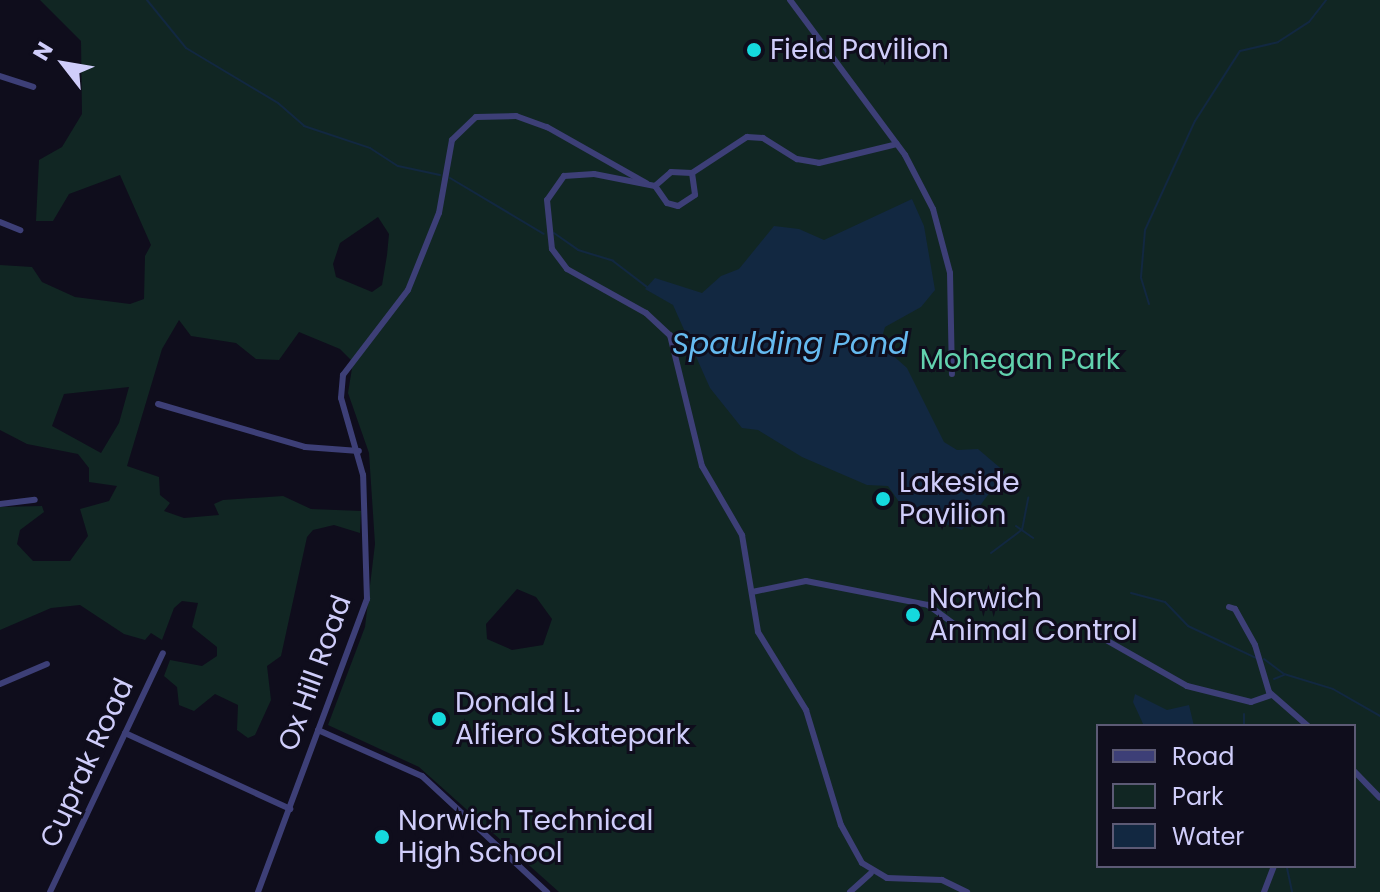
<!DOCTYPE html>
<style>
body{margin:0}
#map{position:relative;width:1380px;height:892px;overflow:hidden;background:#0f0d1c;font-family:Poppins,sans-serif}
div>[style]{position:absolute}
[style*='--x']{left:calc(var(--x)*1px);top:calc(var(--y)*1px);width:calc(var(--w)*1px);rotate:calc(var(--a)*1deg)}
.green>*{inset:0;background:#112623}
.water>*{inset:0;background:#122841}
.stream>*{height:2px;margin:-1px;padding:0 1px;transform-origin:1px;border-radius:1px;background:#122841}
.minor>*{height:6px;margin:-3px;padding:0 3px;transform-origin:3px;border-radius:3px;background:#3d3f77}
.dots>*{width:22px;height:22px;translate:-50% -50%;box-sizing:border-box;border:4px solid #0f0d1c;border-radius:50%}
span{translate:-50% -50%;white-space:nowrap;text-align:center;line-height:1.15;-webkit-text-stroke:6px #0f0d1c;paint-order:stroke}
.poi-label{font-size:28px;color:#cfcdfa}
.left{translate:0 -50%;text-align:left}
.park-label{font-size:28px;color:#62d2ae}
.street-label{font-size:28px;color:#cfcdfa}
.water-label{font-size:30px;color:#65baf0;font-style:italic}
.legend{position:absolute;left:1096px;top:724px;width:260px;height:144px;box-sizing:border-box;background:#0f0d1c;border:2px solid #5c5a75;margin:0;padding:10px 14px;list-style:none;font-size:24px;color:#cfcdfa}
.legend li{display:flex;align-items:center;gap:16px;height:40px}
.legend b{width:40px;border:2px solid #5c5a75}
.north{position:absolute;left:24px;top:24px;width:80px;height:80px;-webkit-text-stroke:6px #0f0d1c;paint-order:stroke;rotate:301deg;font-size:22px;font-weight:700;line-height:32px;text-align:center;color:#cfcdfa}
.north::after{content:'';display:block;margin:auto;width:28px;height:36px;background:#cfcdfa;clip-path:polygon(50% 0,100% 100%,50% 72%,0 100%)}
</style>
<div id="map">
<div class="green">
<div style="clip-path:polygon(evenodd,40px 0,1380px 0,1380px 892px,559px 892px,419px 767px,328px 725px,365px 627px,375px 544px,369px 453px,348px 393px,353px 362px,340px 349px,299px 332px,279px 360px,256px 359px,236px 343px,191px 336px,179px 320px,162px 349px,127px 466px,159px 477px,160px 495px,170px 503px,164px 511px,184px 518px,219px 515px,214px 504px,223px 500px,283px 496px,311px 509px,361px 511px,360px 533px,334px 525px,313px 530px,307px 537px,281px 656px,267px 666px,271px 700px,255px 735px,248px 738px,237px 730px,238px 705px,215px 694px,194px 711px,179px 705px,177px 687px,164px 676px,170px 660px,202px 666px,217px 656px,217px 647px,192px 627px,198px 603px,182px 601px,174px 608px,162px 640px,151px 633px,145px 640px,124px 634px,80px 605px,51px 608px,0 630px,0 507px,42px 506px,44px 512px,20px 530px,17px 544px,33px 561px,70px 561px,88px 536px,80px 509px,109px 501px,117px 486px,89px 482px,89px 468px,78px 454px,27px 444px,0 430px,0 265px,32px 267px,42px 282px,75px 297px,130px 304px,144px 299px,145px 256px,151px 245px,120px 175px,69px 194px,53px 221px,36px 221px,39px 160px,62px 147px,82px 114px,81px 41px,40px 0,378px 217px,389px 234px,387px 255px,382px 285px,372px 292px,336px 277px,333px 264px,340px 243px,378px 217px,40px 0,129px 387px,119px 423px,101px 453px,52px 426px,64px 394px,129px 387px,40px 0,517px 589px,536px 597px,552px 619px,543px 645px,512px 650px,487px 639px,486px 624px,517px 589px,40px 0,1098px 726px,1354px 726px,1354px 866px,1098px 866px,1098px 726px)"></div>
</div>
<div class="water">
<div style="clip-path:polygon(912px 199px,924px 226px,935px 290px,921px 307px,885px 327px,880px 344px,907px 368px,944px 442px,957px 450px,978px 449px,1005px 472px,962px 530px,946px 524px,938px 511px,904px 509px,888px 486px,867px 485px,802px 457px,758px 430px,742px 428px,710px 388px,673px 305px,645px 289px,655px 278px,702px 293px,721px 276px,739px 269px,774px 226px,799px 229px,824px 240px)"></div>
<div style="clip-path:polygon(1135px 694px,1167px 710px,1189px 705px,1194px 726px,1144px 726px,1133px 702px)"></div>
</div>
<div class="stream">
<div style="--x:147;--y:0;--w:62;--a:50.9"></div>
<div style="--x:186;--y:48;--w:107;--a:30.9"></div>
<div style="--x:278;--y:103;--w:35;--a:41"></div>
<div style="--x:304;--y:126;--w:70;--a:18.4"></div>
<div style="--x:370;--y:148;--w:33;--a:33"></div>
<div style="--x:398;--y:166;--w:43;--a:12.1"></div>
<div style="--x:450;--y:178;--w:109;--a:30.8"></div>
<div style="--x:554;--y:233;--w:29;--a:35"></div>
<div style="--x:578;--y:250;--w:37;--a:17"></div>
<div style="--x:613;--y:261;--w:43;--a:37.4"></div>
<div style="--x:1149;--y:304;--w:28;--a:-107"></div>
<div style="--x:1141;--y:277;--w:47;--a:-85.1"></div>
<div style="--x:1145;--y:230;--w:120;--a:-65.4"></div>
<div style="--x:1195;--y:121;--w:83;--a:-57.3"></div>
<div style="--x:1240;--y:51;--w:39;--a:-13"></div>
<div style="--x:1278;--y:42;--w:37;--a:-33"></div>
<div style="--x:1309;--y:22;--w:28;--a:-52"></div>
<div style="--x:1016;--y:526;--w:21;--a:35"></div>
<div style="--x:991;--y:553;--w:39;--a:-37"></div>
<div style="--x:1022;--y:530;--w:33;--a:-79"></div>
<div style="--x:1131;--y:593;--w:35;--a:15"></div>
<div style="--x:1165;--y:602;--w:33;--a:46"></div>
<div style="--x:1188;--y:626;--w:75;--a:25.2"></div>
<div style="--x:1264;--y:659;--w:25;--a:37"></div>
<div style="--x:1284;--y:674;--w:51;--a:17"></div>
<div style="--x:1333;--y:689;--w:54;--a:29.9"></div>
<div style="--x:1274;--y:679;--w:11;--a:-22"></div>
<div style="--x:1244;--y:726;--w:12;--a:-90"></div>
<div style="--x:1287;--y:868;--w:25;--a:78"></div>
</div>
<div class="minor">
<div style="--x:790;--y:0;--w:193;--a:53.4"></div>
<div style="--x:905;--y:155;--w:61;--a:62.6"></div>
<div style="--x:933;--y:209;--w:66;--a:75.1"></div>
<div style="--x:950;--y:273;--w:101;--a:88.9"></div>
<div style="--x:0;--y:76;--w:35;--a:18"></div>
<div style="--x:692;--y:173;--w:22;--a:82"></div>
<div style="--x:695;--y:195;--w:20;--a:147"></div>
<div style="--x:678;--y:206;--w:11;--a:-165"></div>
<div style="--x:667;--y:203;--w:21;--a:-125"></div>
<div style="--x:655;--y:186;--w:62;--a:-168.9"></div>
<div style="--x:594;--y:174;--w:30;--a:176"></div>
<div style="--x:564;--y:176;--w:29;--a:125"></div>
<div style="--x:547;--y:200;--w:49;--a:84.2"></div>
<div style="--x:552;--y:249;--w:25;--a:53"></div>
<div style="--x:567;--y:269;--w:90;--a:29.1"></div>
<div style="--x:646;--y:313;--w:33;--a:43"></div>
<div style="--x:670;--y:335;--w:135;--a:76.3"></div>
<div style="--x:702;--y:466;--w:80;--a:59.9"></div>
<div style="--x:742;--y:535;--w:98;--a:80.6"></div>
<div style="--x:758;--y:632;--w:92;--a:58.4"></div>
<div style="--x:806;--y:710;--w:120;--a:73.1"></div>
<div style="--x:841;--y:825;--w:43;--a:61.1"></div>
<div style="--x:862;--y:863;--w:29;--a:31"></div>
<div style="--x:887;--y:878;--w:55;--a:2.1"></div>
<div style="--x:942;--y:880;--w:28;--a:26"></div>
<div style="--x:692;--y:173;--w:66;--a:-33.2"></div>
<div style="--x:747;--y:137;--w:16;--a:4"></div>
<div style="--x:763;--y:138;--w:40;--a:32"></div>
<div style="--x:797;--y:159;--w:22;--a:10"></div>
<div style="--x:819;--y:163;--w:80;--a:-13.7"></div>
<div style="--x:655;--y:186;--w:21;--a:-41"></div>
<div style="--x:671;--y:172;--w:21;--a:3"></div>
<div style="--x:0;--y:222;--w:22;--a:22"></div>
<div style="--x:158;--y:404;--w:153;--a:16.3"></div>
<div style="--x:305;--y:447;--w:54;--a:4.2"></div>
<div style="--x:0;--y:504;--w:35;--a:-7"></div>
<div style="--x:752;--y:592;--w:55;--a:-11.5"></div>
<div style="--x:806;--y:581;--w:124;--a:11.1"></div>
<div style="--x:928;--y:605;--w:32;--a:36"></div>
<div style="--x:1229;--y:607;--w:6;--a:18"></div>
<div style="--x:1235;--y:609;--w:41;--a:60.9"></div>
<div style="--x:1255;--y:645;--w:49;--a:73.4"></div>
<div style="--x:1269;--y:692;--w:52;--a:41.1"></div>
<div style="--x:1099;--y:636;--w:101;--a:29.6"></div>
<div style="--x:1187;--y:686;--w:66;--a:14"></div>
<div style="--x:1251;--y:702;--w:21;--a:-19"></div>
<div style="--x:0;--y:684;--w:51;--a:-23.1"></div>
<div style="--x:318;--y:730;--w:114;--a:23.9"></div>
<div style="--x:422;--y:776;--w:171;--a:42.9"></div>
<div style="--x:125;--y:733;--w:182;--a:24.7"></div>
<div style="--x:1354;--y:771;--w:37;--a:46"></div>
<div style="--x:50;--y:892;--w:264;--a:-64.7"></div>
<div style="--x:258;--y:892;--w:313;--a:-69.6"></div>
<div style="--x:367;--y:599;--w:124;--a:-91.8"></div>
<div style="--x:363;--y:475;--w:80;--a:-105.9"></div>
<div style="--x:341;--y:398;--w:23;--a:-85"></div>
<div style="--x:343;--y:375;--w:107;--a:-52.6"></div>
<div style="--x:408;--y:290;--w:83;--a:-68.1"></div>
<div style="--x:439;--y:213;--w:74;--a:-79.9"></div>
<div style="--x:452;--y:140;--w:33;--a:-44"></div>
<div style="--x:476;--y:117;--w:40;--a:-1.4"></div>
<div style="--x:516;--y:116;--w:33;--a:20"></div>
<div style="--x:547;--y:127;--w:114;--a:29.5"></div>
<div style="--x:850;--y:892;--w:28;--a:-42"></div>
<div style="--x:1264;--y:892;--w:28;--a:-69"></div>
</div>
<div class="dots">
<div style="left:754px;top:50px;background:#15d9de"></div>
<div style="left:883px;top:499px;background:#15d9de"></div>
<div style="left:913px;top:615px;background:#15d9de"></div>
<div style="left:439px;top:719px;background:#15d9de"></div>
<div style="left:382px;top:837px;background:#15d9de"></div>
</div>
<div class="poi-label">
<span class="left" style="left:770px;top:50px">Field Pavilion</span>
<span class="left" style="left:899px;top:499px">Lakeside<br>Pavilion</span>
<span class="left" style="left:929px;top:615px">Norwich<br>Animal Control</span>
<span class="left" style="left:455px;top:719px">Donald L.<br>Alfiero Skatepark</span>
<span class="left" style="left:398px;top:837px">Norwich Technical<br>High School</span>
</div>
<div class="park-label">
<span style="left:1020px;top:360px">Mohegan Park</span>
</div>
<div class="street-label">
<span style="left:315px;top:673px;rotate:-70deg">Ox Hill Road</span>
<span style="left:87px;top:763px;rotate:-65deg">Cuprak Road</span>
</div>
<div class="water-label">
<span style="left:790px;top:344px">Spaulding Pond</span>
</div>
<ul class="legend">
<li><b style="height:10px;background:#3d3f77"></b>Road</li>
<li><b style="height:22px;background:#112623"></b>Park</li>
<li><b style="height:22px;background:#122841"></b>Water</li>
</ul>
<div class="north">N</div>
</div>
